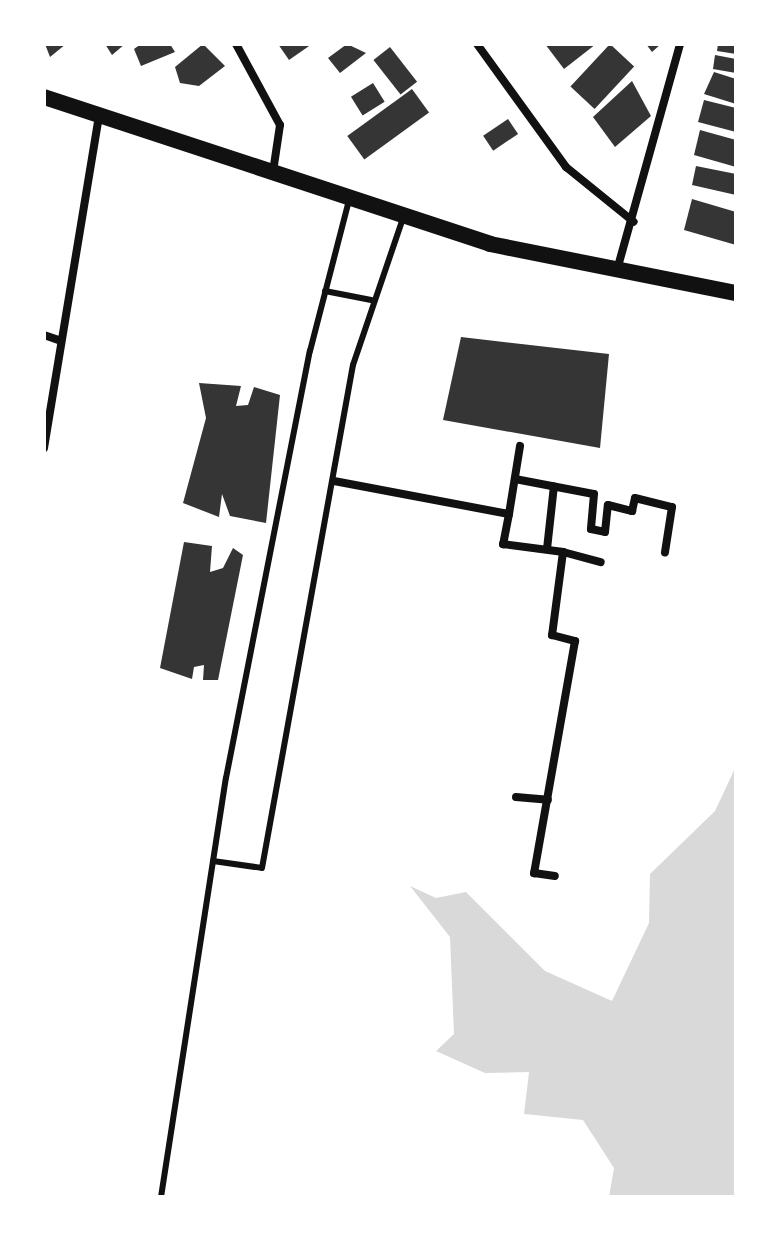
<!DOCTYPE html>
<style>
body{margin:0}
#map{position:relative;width:780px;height:1241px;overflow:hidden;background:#fff;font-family:Helvetica,sans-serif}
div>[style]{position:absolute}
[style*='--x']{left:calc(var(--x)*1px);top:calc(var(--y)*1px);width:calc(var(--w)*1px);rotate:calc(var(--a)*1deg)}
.water>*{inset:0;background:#d9d9d9}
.building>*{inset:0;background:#353535;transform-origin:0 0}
.service>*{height:6px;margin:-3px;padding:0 3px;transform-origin:3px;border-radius:3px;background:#111}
.minor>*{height:8px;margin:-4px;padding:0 4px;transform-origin:4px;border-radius:4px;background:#111}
.secondary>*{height:16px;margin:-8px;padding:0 8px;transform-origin:8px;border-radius:8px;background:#111}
span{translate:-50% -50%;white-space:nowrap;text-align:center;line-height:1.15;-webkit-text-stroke:7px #fff;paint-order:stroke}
.frame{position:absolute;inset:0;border:46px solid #fff;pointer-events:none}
</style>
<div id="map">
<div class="water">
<div style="clip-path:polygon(736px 766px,736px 1197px,609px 1197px,614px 1168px,583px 1120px,524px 1114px,529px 1072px,485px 1073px,436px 1051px,454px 1034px,450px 937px,410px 886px,436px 898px,466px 892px,545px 971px,612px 1001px,649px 923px,650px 874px,715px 811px)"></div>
</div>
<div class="building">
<div style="clip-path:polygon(45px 44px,66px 44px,50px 57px)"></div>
<div style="clip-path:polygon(105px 44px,125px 44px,112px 55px)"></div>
<div style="clip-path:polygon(141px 44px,170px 44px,175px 52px,141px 66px,134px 49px)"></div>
<div style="clip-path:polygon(203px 44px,225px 66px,199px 86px,180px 83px,175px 67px)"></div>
<div style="clip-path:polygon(278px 44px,312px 44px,289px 60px)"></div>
<div style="clip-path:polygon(347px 44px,366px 53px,340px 73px,328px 58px)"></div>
<div style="clip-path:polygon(545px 44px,596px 44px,564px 69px)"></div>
<div style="left:610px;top:44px;width:33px;height:58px;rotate:43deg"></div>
<div style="clip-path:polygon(646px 44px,661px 44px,652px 52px)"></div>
<div style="clip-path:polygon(718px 44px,736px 44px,736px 54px,717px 51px)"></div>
<div style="left:390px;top:47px;width:44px;height:21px;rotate:52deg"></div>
<div style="clip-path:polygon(715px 55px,736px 59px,736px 73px,713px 69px)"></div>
<div style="clip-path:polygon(714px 72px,736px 79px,736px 104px,704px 94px)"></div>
<div style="clip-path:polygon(632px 81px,651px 116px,615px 147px,593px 117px)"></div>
<div style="left:373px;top:83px;width:22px;height:26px;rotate:58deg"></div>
<div style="left:412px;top:89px;width:29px;height:80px;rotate:54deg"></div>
<div style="clip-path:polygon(704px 100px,736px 108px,736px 132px,698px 122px)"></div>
<div style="left:508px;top:119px;width:18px;height:30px;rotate:56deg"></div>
<div style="clip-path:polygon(700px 130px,736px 140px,736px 167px,694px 155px)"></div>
<div style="clip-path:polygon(696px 166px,736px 174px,736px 195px,692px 185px)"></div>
<div style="clip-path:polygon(692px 199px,736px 212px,736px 245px,684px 230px)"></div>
<div style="clip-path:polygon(461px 337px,609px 354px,600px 448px,443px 420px)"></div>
<div style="clip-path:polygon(199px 383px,241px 386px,236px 406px,248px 405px,254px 387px,280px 395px,266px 523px,230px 516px,222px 494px,219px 517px,183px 503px,206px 418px)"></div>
<div style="clip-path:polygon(184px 542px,212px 546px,210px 572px,223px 568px,233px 548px,243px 555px,218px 680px,203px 680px,204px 665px,194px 667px,192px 679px,160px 668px)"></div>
</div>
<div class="service">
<div style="--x:325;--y:291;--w:47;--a:11.1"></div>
<div style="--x:213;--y:861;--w:49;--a:8.1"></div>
<div style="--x:262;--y:868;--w:511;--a:-79.75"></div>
<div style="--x:353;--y:365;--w:155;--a:-71.2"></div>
<div style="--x:161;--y:1197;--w:424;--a:-81.2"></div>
<div style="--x:226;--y:778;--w:435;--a:-78.9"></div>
<div style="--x:310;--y:351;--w:156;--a:-75.5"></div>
</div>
<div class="minor">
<div style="--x:236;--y:44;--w:92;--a:61.5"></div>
<div style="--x:280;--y:125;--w:48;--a:98.5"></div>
<div style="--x:477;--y:44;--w:152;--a:54.1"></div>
<div style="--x:566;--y:167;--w:87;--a:39"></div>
<div style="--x:617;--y:270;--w:235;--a:-74.4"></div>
<div style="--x:44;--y:335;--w:18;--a:19"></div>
<div style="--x:44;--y:448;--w:336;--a:-80.6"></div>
<div style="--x:515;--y:479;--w:80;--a:10.8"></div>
<div style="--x:594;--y:494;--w:35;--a:95"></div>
<div style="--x:591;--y:529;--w:14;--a:12"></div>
<div style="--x:605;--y:532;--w:27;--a:-84"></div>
<div style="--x:608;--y:505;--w:25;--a:14"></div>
<div style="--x:632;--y:511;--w:13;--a:-77"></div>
<div style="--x:635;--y:498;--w:38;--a:14"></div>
<div style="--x:672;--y:507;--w:46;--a:98.8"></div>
<div style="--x:334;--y:481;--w:178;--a:10.7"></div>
<div style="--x:509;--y:514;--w:69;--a:-80.8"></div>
<div style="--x:509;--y:514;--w:31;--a:101"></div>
<div style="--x:503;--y:544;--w:61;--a:7.6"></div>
<div style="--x:563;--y:552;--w:84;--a:97.5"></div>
<div style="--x:552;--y:635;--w:24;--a:15"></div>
<div style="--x:575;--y:641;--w:236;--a:100"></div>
<div style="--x:534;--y:873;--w:21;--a:8"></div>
<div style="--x:547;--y:549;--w:63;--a:-83.7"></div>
<div style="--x:563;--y:552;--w:39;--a:15"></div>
<div style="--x:516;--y:797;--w:32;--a:5"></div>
</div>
<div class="secondary">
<div style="--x:44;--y:97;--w:470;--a:18.2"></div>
<div style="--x:490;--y:244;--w:251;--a:11.3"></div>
</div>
<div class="frame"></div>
</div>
